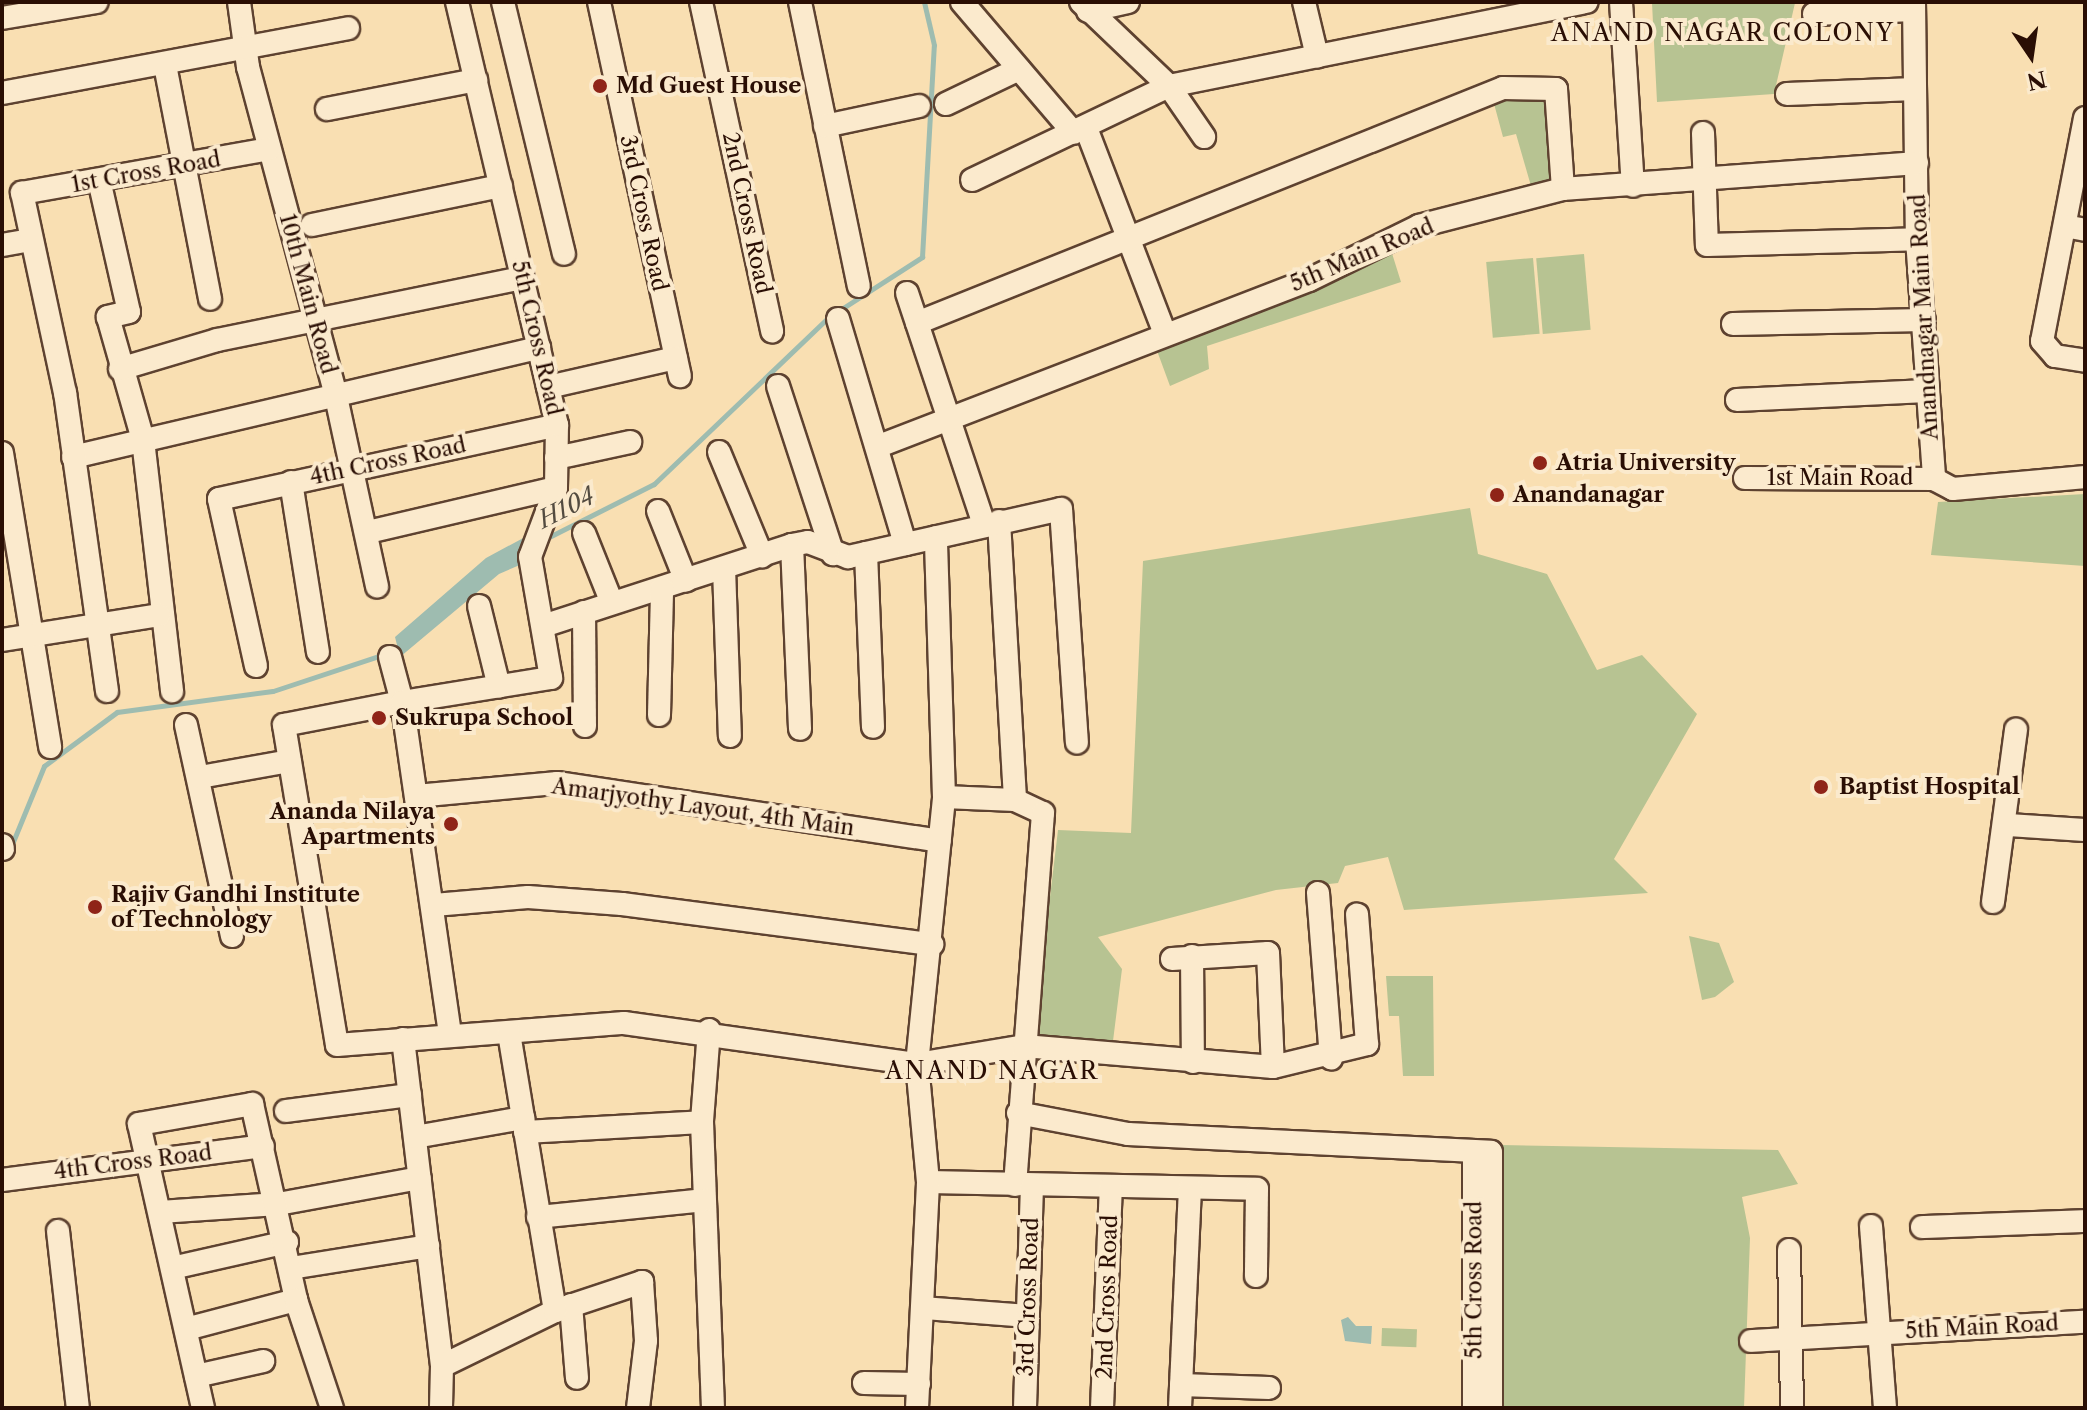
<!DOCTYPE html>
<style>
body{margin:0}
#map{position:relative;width:2087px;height:1410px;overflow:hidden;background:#f9dfb2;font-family:"Libre Caslon Text",serif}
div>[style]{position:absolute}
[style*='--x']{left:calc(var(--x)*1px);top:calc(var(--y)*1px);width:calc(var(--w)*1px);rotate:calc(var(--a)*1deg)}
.green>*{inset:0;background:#b7c392;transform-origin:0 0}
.water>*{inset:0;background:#9ebcb0}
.stream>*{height:5px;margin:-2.5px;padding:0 2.5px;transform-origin:2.5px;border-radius:2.5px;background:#9ebcb0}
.roads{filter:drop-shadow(2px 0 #5e4230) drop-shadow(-2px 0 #5e4230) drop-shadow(0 2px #5e4230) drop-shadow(0 -2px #5e4230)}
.minor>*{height:22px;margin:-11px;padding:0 11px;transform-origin:11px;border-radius:11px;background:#fbeacd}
.dots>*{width:22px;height:22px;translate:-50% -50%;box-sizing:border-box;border:4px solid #fbeacd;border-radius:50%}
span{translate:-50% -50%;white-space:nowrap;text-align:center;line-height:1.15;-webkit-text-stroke:8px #fbeacd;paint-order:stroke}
.poi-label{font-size:22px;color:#2a0e04;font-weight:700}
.left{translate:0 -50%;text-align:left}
.right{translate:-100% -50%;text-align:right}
.street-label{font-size:22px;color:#2a0e04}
.neighbourhood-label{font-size:24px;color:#2a0e04;letter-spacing:2px}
.water-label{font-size:24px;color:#534b40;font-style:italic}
.frame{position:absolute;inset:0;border:4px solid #2a0e04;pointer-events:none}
.north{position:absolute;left:1991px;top:16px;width:80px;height:80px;-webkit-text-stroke:6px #fbeacd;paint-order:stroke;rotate:167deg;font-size:22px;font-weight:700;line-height:32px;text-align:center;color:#2a0e04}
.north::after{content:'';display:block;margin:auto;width:28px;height:36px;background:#2a0e04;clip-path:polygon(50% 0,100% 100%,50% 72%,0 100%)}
</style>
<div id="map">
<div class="green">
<div style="clip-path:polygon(1859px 2px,1795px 3px,1774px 94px,1657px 102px,1652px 3px)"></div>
<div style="clip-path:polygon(1505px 95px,1548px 98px,1555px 182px,1531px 186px,1516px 134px,1503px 137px,1493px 100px)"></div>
<div style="clip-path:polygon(1390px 247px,1401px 282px,1207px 346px,1209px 369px,1170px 386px,1156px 348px)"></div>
<div style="left:1584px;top:254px;width:76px;height:48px;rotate:85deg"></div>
<div style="left:1533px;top:258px;width:76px;height:47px;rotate:85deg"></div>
<div style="clip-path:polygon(2085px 494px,2085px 566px,1931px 555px,1938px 502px)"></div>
<div style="clip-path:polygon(1470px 508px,1478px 554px,1547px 574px,1597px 670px,1642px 655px,1697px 714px,1614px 859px,1648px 893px,1404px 910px,1388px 857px,1345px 866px,1338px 883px,1276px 890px,1098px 937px,1122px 969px,1112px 1049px,1033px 1039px,1058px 830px,1131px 833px,1143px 561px)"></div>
<div style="clip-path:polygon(1689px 936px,1719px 943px,1734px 982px,1715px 997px,1702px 1000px)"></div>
<div style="clip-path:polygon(1386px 976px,1433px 976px,1434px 1076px,1403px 1076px,1399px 1016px,1389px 1016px)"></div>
<div style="clip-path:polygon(1501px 1145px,1778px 1150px,1798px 1184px,1742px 1197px,1750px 1238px,1744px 1408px,1502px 1408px)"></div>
<div style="left:1382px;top:1328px;width:35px;height:18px;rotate:2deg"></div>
</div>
<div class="water">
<div style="clip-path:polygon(527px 536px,529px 561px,499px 574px,400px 657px,395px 637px,486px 558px)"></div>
<div style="clip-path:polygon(1348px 1317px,1356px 1326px,1372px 1326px,1371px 1344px,1345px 1341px,1341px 1320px)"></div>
</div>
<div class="stream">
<div style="--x:545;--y:539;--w:122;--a:-26.8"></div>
<div style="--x:654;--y:484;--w:242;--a:-43.7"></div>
<div style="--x:829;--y:317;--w:111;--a:-32.8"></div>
<div style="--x:922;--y:257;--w:212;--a:-86.8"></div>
<div style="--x:934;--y:45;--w:44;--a:-103.1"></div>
<div style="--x:10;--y:849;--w:90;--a:-67.7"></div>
<div style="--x:44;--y:766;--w:91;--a:-36.5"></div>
<div style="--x:117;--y:712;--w:157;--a:-7.7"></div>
<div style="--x:273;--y:691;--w:115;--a:-18.3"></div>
</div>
<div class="roads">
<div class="minor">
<div style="--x:239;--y:2;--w:66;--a:82.1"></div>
<div style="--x:248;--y:67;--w:336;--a:75"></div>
<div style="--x:335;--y:392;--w:199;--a:77.8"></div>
<div style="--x:503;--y:2;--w:259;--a:76.4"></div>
<div style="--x:599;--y:2;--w:383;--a:77.8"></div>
<div style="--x:701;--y:2;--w:337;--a:77.8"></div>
<div style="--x:800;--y:2;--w:290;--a:78.3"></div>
<div style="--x:962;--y:2;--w:172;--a:49.5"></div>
<div style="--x:1081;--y:2;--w:122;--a:43.7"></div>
<div style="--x:1169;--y:86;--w:426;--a:-11.4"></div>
<div style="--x:1304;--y:2;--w:56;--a:76.5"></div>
<div style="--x:1621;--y:2;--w:184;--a:86.3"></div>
<div style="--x:1914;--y:2;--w:237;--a:89.3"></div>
<div style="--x:1917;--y:239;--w:241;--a:85.9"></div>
<div style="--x:1934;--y:479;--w:21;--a:28"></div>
<div style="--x:1953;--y:489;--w:133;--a:-5.2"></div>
<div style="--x:1088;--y:11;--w:41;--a:-12.7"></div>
<div style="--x:1814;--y:14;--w:100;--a:-2.3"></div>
<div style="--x:2;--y:18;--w:96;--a:-9.6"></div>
<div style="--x:165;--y:65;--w:238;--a:79.1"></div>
<div style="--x:2;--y:93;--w:352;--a:-10.6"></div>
<div style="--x:1787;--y:94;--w:128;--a:-2.2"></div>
<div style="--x:946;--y:104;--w:81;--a:-25.6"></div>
<div style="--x:327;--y:109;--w:152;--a:-11"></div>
<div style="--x:2085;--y:118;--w:227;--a:100.9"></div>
<div style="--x:2042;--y:341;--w:20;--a:49"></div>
<div style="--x:2055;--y:356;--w:30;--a:9"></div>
<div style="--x:825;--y:126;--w:96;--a:-12"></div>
<div style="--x:1086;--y:128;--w:217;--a:69"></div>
<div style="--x:1703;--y:133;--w:112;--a:88"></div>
<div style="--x:1707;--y:245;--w:210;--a:-1.6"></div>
<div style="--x:99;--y:180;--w:135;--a:77.2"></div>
<div style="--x:129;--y:312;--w:22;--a:167"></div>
<div style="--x:108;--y:317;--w:128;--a:74.1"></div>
<div style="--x:143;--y:440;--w:253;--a:83.4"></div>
<div style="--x:972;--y:180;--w:218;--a:-25.5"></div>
<div style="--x:1169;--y:86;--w:62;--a:55.5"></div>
<div style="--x:312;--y:225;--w:193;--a:-11.7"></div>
<div style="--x:2065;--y:226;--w:20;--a:11"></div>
<div style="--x:2;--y:245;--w:28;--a:-10"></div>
<div style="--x:907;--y:293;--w:244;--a:71.6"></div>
<div style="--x:838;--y:319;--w:235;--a:73.4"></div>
<div style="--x:917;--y:323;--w:631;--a:-21.85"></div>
<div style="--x:1503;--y:88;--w:53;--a:1.1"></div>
<div style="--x:1556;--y:89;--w:100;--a:86"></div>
<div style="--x:1733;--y:324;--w:191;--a:-1.2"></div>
<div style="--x:120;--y:369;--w:101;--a:-16.6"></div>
<div style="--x:217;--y:340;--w:312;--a:-11.5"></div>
<div style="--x:778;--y:386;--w:177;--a:71.9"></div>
<div style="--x:548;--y:387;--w:131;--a:-12.8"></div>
<div style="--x:1737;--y:400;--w:190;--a:-2.7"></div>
<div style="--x:879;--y:446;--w:461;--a:-21.1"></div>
<div style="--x:1309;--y:280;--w:123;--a:-26.1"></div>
<div style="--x:1419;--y:226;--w:149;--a:-14.4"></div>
<div style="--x:1563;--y:189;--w:355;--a:-4.2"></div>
<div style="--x:719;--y:452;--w:113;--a:67.5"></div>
<div style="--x:2;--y:453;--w:298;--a:80.7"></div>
<div style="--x:73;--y:457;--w:479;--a:-13.2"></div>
<div style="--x:556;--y:458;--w:76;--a:-12.2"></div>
<div style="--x:1745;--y:478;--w:189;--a:0.3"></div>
<div style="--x:291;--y:482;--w:172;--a:81"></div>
<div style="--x:658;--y:511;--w:75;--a:68.2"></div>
<div style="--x:999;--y:521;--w:279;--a:86.7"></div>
<div style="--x:368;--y:532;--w:193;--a:-13.2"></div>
<div style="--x:584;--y:533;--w:75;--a:68.2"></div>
<div style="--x:792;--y:545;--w:184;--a:87.5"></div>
<div style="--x:866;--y:553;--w:174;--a:87.7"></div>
<div style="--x:724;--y:568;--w:168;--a:88"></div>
<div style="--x:479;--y:606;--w:83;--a:76.1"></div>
<div style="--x:584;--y:612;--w:114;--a:89.5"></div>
<div style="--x:543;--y:626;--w:262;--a:-18"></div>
<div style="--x:792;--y:545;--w:16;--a:-11"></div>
<div style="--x:808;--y:542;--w:43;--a:20.6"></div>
<div style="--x:848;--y:557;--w:218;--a:-12.7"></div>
<div style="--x:1061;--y:509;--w:234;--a:86.1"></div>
<div style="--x:2;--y:640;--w:159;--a:-9"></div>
<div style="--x:390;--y:657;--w:47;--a:75.1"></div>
<div style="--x:402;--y:702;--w:120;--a:169"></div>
<div style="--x:284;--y:725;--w:324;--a:80.6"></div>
<div style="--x:337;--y:1045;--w:288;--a:-4.4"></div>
<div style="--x:624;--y:1023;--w:296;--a:8"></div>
<div style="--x:917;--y:1064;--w:109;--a:-9.5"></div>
<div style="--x:1024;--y:1046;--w:250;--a:4.8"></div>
<div style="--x:1273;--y:1067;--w:97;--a:-13.7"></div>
<div style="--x:1367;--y:1044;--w:130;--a:-94.4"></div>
<div style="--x:256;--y:666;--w:171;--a:-102.5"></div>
<div style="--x:219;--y:499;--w:346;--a:-12.3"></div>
<div style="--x:107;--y:691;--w:301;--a:-98"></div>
<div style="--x:65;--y:393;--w:205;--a:-102.1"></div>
<div style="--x:22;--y:193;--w:251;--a:-10.1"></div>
<div style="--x:659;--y:715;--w:127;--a:-88.6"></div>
<div style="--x:186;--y:725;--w:216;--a:77.7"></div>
<div style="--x:200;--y:777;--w:91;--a:-10.1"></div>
<div style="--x:416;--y:796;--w:142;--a:-5.3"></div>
<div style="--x:557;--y:783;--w:387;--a:8.6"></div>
<div style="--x:944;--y:797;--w:71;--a:2.4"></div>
<div style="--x:1015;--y:800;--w:31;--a:25"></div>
<div style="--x:1043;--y:813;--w:373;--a:94.3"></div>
<div style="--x:2008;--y:825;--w:77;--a:3.7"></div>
<div style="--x:2;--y:845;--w:4;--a:76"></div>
<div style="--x:1318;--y:893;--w:166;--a:85.5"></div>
<div style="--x:1993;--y:902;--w:174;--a:-82.4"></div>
<div style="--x:434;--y:905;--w:94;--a:-4.9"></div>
<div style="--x:528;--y:897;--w:94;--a:4.3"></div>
<div style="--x:622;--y:904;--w:313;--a:7.4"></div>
<div style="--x:1192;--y:956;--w:106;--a:89.5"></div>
<div style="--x:1172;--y:959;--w:96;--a:-3.6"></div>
<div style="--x:1268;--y:953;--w:114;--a:87.5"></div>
<div style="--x:709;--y:1030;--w:92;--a:94.4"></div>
<div style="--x:702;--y:1122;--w:286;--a:87.8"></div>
<div style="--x:450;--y:1034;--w:335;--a:-98.2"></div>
<div style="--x:402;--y:702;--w:151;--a:-9.2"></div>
<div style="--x:551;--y:678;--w:123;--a:-99.8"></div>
<div style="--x:530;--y:557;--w:74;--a:-69.4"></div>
<div style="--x:556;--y:488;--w:63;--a:-89.1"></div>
<div style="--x:557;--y:425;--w:435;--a:-103.3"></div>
<div style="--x:403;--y:1039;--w:329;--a:83.2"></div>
<div style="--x:442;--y:1366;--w:42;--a:91.4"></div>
<div style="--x:286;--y:1111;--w:125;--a:-7.4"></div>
<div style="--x:1018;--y:1113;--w:112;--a:10.8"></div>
<div style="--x:1128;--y:1134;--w:363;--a:2.8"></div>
<div style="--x:1491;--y:1152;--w:256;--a:90"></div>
<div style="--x:525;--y:1132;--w:177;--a:-3.2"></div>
<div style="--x:415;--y:1137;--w:110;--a:-10"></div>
<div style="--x:2;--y:1180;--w:263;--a:-7.4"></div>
<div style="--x:928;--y:1182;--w:329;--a:1.2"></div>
<div style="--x:1257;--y:1189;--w:87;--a:90.7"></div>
<div style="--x:160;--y:1212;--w:118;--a:-3.9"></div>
<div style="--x:278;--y:1204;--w:144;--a:-10.4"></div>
<div style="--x:538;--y:1217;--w:167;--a:-5.8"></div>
<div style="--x:1871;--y:1226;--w:183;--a:85.6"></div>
<div style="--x:1922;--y:1227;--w:163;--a:-2.1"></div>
<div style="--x:58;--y:1231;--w:178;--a:83.6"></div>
<div style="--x:1789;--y:1250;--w:158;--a:88.9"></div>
<div style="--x:172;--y:1268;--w:118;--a:-12.7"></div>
<div style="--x:291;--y:1268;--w:139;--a:-9.1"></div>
<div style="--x:571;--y:1305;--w:73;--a:85.3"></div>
<div style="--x:923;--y:1308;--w:104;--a:4.4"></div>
<div style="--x:555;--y:1311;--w:92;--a:-18.4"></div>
<div style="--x:642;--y:1282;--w:59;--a:86.1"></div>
<div style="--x:646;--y:1341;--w:67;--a:96.8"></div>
<div style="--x:186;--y:1329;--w:114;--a:-14.8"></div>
<div style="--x:1751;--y:1341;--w:335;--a:-3.3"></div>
<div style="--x:442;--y:1366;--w:126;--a:-26"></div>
<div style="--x:555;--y:1311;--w:282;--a:-99.4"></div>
<div style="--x:196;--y:1376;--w:69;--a:-12.6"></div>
<div style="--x:864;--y:1383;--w:55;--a:1"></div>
<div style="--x:1181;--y:1385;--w:88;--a:2"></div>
<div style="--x:203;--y:1408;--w:291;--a:-102.7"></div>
<div style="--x:139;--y:1124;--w:115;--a:-10"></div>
<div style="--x:252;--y:1104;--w:201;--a:77.3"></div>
<div style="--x:296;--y:1300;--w:114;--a:71.6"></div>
<div style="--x:917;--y:1408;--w:226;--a:-87.2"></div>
<div style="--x:928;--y:1182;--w:119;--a:-95.3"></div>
<div style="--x:917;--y:1064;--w:268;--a:-84.2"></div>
<div style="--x:944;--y:797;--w:260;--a:-91.8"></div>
<div style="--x:1025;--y:1408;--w:222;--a:-88.2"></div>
<div style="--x:1102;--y:1408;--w:221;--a:-87.7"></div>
<div style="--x:1180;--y:1408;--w:220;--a:-87.4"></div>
<div style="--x:1474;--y:1408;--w:256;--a:-90"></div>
</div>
</div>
<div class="dots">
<div style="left:600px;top:86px;background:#8f2418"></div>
<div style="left:1540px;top:463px;background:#8f2418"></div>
<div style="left:1497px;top:495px;background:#8f2418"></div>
<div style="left:379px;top:718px;background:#8f2418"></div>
<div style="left:1821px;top:787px;background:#8f2418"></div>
<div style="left:451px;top:824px;background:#8f2418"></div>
<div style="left:95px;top:907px;background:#8f2418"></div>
</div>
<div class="poi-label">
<span class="left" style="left:616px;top:86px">Md Guest House</span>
<span class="left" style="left:1556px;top:463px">Atria University</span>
<span class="left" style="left:1513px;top:495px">Anandanagar</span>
<span class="left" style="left:395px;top:718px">Sukrupa School</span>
<span class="left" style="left:1839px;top:787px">Baptist Hospital</span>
<span class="right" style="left:435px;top:824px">Ananda Nilaya<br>Apartments</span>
<span class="left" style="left:111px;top:907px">Rajiv Gandhi Institute<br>of Technology</span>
</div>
<div class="street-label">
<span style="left:146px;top:172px;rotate:-10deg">1st Cross Road</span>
<span style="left:644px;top:213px;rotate:78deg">3rd Cross Road</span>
<span style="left:747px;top:213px;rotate:78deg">2nd Cross Road</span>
<span style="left:1362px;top:255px;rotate:-23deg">5th Main Road</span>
<span style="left:308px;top:294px;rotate:75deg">10th Main Road</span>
<span style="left:1924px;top:317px;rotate:-93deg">Anandnagar Main Road</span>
<span style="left:537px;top:338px;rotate:77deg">5th Cross Road</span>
<span style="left:388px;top:461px;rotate:-12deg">4th Cross Road</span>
<span style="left:1840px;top:478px">1st Main Road</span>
<span style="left:703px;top:807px;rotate:8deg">Amarjyothy Layout, 4th Main</span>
<span style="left:133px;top:1162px;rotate:-7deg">4th Cross Road</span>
<span style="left:1474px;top:1280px;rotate:-90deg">5th Cross Road</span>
<span style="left:1028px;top:1297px;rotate:-88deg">3rd Cross Road</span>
<span style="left:1107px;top:1297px;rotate:-88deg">2nd Cross Road</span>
<span style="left:1982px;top:1327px;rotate:-3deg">5th Main Road</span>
</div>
<div class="neighbourhood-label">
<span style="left:1723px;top:33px">ANAND NAGAR COLONY</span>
<span style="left:992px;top:1071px">ANAND NAGAR</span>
</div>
<div class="water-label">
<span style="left:566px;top:508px;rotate:-27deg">H104</span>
</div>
<div class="frame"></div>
<div class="north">N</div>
</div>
